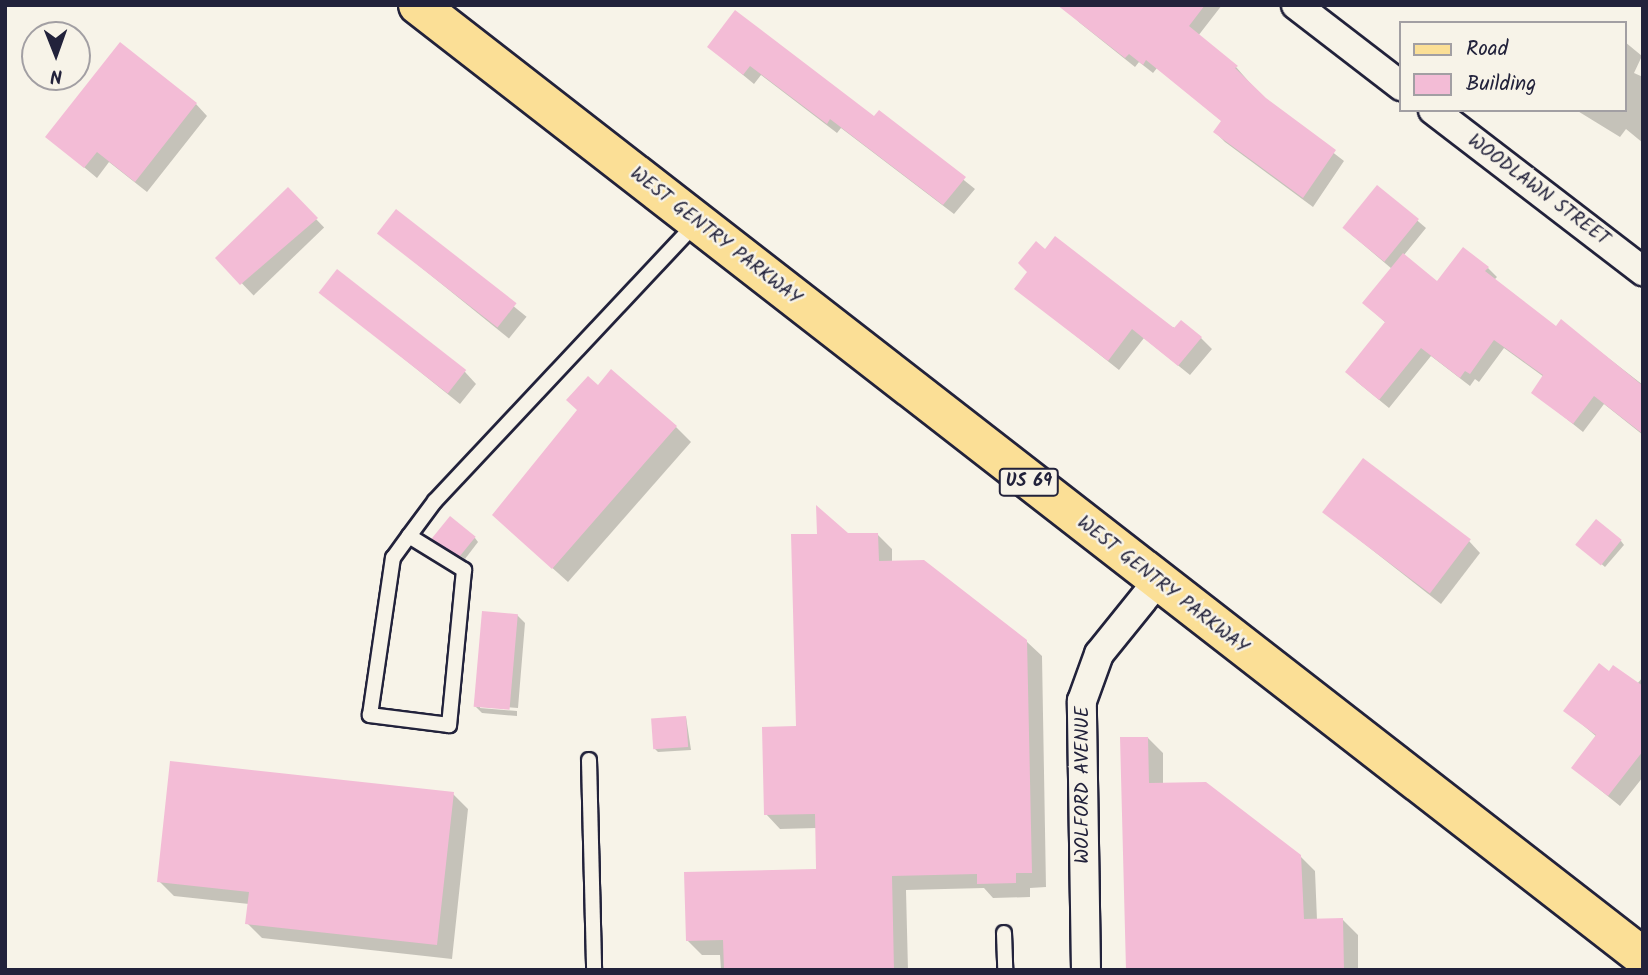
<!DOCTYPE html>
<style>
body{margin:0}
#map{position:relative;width:1648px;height:975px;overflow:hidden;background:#f7f3e8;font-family:Kalam,sans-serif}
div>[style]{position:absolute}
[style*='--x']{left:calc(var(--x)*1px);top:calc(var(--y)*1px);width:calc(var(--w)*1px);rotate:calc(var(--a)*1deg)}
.shadow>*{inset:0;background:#0003;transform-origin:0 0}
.building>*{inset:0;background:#f3bcd6;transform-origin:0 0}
.roads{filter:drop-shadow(2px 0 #22223b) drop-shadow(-2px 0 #22223b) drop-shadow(0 2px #22223b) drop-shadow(0 -2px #22223b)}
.service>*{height:14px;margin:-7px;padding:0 7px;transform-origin:7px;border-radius:7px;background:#f7f3e8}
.minor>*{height:28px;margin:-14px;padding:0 14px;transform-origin:14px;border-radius:14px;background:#f7f3e8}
.primary>*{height:38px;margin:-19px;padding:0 19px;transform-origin:19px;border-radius:19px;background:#fbdf96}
span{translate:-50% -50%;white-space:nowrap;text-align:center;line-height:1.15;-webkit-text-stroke:5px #f7f3e8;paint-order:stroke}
.shield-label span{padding:2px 5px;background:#f7f3e8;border:2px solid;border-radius:5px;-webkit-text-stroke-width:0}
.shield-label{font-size:18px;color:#22223b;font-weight:700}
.street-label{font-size:19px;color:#22223b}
.frame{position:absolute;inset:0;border:7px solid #22223b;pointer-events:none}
.legend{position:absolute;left:1399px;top:21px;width:228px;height:91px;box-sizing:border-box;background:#f7f3e8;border:2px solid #a29fa3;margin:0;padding:9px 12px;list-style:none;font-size:21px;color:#22223b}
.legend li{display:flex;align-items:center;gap:14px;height:35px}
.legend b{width:35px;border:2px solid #a29fa3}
.north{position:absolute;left:21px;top:21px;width:70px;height:70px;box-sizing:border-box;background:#f7f3e8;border:2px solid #a29fa3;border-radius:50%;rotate:179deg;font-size:19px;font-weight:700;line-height:28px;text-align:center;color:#22223b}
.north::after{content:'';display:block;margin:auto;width:24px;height:32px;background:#22223b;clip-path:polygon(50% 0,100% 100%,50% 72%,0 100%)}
</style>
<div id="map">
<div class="shadow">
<div style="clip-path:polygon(1078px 5px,1222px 5px,1198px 36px,1236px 67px,1264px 99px,1344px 161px,1313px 207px,1225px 142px,1215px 132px,1223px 122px,1157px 68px,1153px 73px,1139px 62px,1135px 67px,1080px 23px,1070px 14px)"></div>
<div style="clip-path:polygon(1625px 42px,1642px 56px,1634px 73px,1643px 77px,1643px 143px,1626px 129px,1620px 137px,1576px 110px,1625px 110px)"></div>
<div style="clip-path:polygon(709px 47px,874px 118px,879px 112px,975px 189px,954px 214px,841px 128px,837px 133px,761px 75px,754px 84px)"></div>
<div style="clip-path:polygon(196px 104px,207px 116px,147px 192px,109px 162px,97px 178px,48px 137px)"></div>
<div style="clip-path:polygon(1378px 187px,1426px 228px,1404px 255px,1438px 283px,1488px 268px,1497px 277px,1494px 280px,1557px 329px,1562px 322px,1643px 385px,1643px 435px,1604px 404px,1583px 432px,1533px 392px,1544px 377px,1504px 348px,1479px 382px,1475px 379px,1470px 386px,1431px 356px,1389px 408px,1356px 381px,1386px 323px,1364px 303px,1392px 269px,1352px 235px)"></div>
<div style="left:288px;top:190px;width:52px;height:98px;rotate:46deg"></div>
<div style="left:396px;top:211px;width:168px;height:28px;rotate:39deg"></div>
<div style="clip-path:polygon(1030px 272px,1201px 338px,1212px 349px,1190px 375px,1144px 338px,1119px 370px,1017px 289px)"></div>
<div style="clip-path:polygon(321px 292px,465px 372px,476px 384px,460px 404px)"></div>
<div style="clip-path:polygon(598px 387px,676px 427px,691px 442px,568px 582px,509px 529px)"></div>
<div style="clip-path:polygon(1324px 512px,1469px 541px,1480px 553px,1441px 604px)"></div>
<div style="clip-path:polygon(877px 534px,892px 549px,892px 562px,1026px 641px,1042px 656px,1046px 887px,1030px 888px,1030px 897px,993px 898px,984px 888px,906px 890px,908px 970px,721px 970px,720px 955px,702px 955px,687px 940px,818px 871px,817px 828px,780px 829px,766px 814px,797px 728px,848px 535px)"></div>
<div style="clip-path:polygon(475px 538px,478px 542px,465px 559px,438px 542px)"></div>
<div style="clip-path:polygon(1621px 541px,1624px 545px,1605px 567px,1581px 547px)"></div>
<div style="clip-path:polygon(517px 615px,525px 623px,518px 708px,480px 705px,480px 708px,517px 711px,517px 716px,482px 713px,474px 705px)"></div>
<div style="clip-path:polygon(1609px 673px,1637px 684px,1643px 677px,1643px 777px,1620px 806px,1573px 768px,1597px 737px,1565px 710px)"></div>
<div style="clip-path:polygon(686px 717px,691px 750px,658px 752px,654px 748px)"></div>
<div style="clip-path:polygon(1148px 738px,1163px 753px,1163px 784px,1300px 856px,1315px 871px,1317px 920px,1343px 920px,1358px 935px,1358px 970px,1127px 970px)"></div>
<div style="clip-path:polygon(453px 794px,468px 809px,452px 959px,262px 938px,247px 923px,249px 904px,174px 896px,159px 881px)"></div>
</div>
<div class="building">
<div style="clip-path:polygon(1057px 5px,1205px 5px,1189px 26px,1238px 66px,1235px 68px,1266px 98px,1336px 150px,1303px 198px,1213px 132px,1221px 121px,1146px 60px,1143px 65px,1129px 54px,1125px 58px)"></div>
<div style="clip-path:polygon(735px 10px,874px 116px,879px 110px,966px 177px,943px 205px,830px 119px,827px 124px,750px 66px,743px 75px,707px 47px)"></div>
<div style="clip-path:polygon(120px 42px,197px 103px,135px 182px,97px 152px,84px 168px,45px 137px)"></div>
<div style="left:1377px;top:185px;width:54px;height:55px;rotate:39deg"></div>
<div style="clip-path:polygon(288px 187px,318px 218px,240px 285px,215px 258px)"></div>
<div style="left:396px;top:209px;width:153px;height:31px;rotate:38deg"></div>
<div style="clip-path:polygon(1055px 236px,1174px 328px,1181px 320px,1202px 337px,1178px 366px,1132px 329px,1108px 361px,1014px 289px,1027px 272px,1018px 263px,1036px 241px,1045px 249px)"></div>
<div style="clip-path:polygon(1463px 247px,1489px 267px,1485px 271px,1556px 326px,1561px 319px,1643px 386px,1643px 434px,1594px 396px,1573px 424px,1531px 393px,1543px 375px,1494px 340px,1470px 374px,1465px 371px,1460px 378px,1421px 348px,1379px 400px,1345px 372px,1385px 322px,1362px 303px,1403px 253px,1437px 281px)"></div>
<div style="left:337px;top:269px;width:164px;height:30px;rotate:38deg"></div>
<div style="clip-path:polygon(611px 369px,677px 426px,552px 569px,492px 515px,577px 410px,566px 400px,588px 376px,598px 385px)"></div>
<div style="left:1363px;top:458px;width:135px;height:68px;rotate:37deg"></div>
<div style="clip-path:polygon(816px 505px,848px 533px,878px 533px,879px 561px,924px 560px,1027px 640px,1032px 873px,1016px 873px,1016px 883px,977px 884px,977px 874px,892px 876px,894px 970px,724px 970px,723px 940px,686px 941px,684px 872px,816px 869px,815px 814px,764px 815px,762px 727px,796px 726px,791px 534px,817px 534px)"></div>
<div style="left:450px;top:516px;width:33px;height:29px;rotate:39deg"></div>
<div style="left:1596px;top:519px;width:33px;height:33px;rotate:39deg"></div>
<div style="left:482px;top:611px;width:36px;height:96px;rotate:5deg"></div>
<div style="clip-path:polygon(1599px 663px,1609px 671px,1613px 665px,1643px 686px,1643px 751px,1608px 796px,1571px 768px,1596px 735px,1563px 711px)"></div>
<div style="left:686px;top:716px;width:31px;height:35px;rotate:86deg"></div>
<div style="clip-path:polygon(1120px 737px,1148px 737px,1149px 783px,1206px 782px,1301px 855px,1304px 919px,1343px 918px,1344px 970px,1126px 970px)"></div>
<div style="clip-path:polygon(170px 761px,454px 792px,437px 945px,245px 924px,249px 892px,157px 882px)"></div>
</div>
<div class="roads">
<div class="service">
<div style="--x:409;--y:536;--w:65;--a:31.7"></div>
<div style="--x:464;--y:570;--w:156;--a:95.5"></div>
<div style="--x:449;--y:725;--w:80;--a:-172.8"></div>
<div style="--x:370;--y:715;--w:159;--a:-81.7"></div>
<div style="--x:393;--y:558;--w:27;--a:-54"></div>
<div style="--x:409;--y:536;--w:44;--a:-53.4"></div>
<div style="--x:435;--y:501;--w:380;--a:-46.8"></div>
<div style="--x:589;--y:760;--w:210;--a:88.6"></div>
<div style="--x:1004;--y:933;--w:37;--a:88"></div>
</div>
<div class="minor">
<div style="--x:1296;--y:5;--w:133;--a:37.6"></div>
<div style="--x:1433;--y:110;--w:265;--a:37.5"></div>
<div style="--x:1086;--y:970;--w:269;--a:-90.9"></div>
<div style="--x:1082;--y:701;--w:50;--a:-70.1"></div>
<div style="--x:1099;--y:654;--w:92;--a:-51.1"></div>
</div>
<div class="primary">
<div style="--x:418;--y:5;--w:1551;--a:37.85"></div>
</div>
</div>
<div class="shield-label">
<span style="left:1029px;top:482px">US 69</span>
</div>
<div class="street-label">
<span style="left:1538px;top:191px;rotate:37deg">WOODLAWN STREET</span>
<span style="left:715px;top:237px;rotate:38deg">WEST GENTRY PARKWAY</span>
<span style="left:1162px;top:586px;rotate:38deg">WEST GENTRY PARKWAY</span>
<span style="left:1084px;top:785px;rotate:-90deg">WOLFORD AVENUE</span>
</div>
<div class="frame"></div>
<ul class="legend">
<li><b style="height:9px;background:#fbdf96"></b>Road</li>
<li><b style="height:19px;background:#f3bcd6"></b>Building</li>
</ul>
<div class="north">N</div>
</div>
